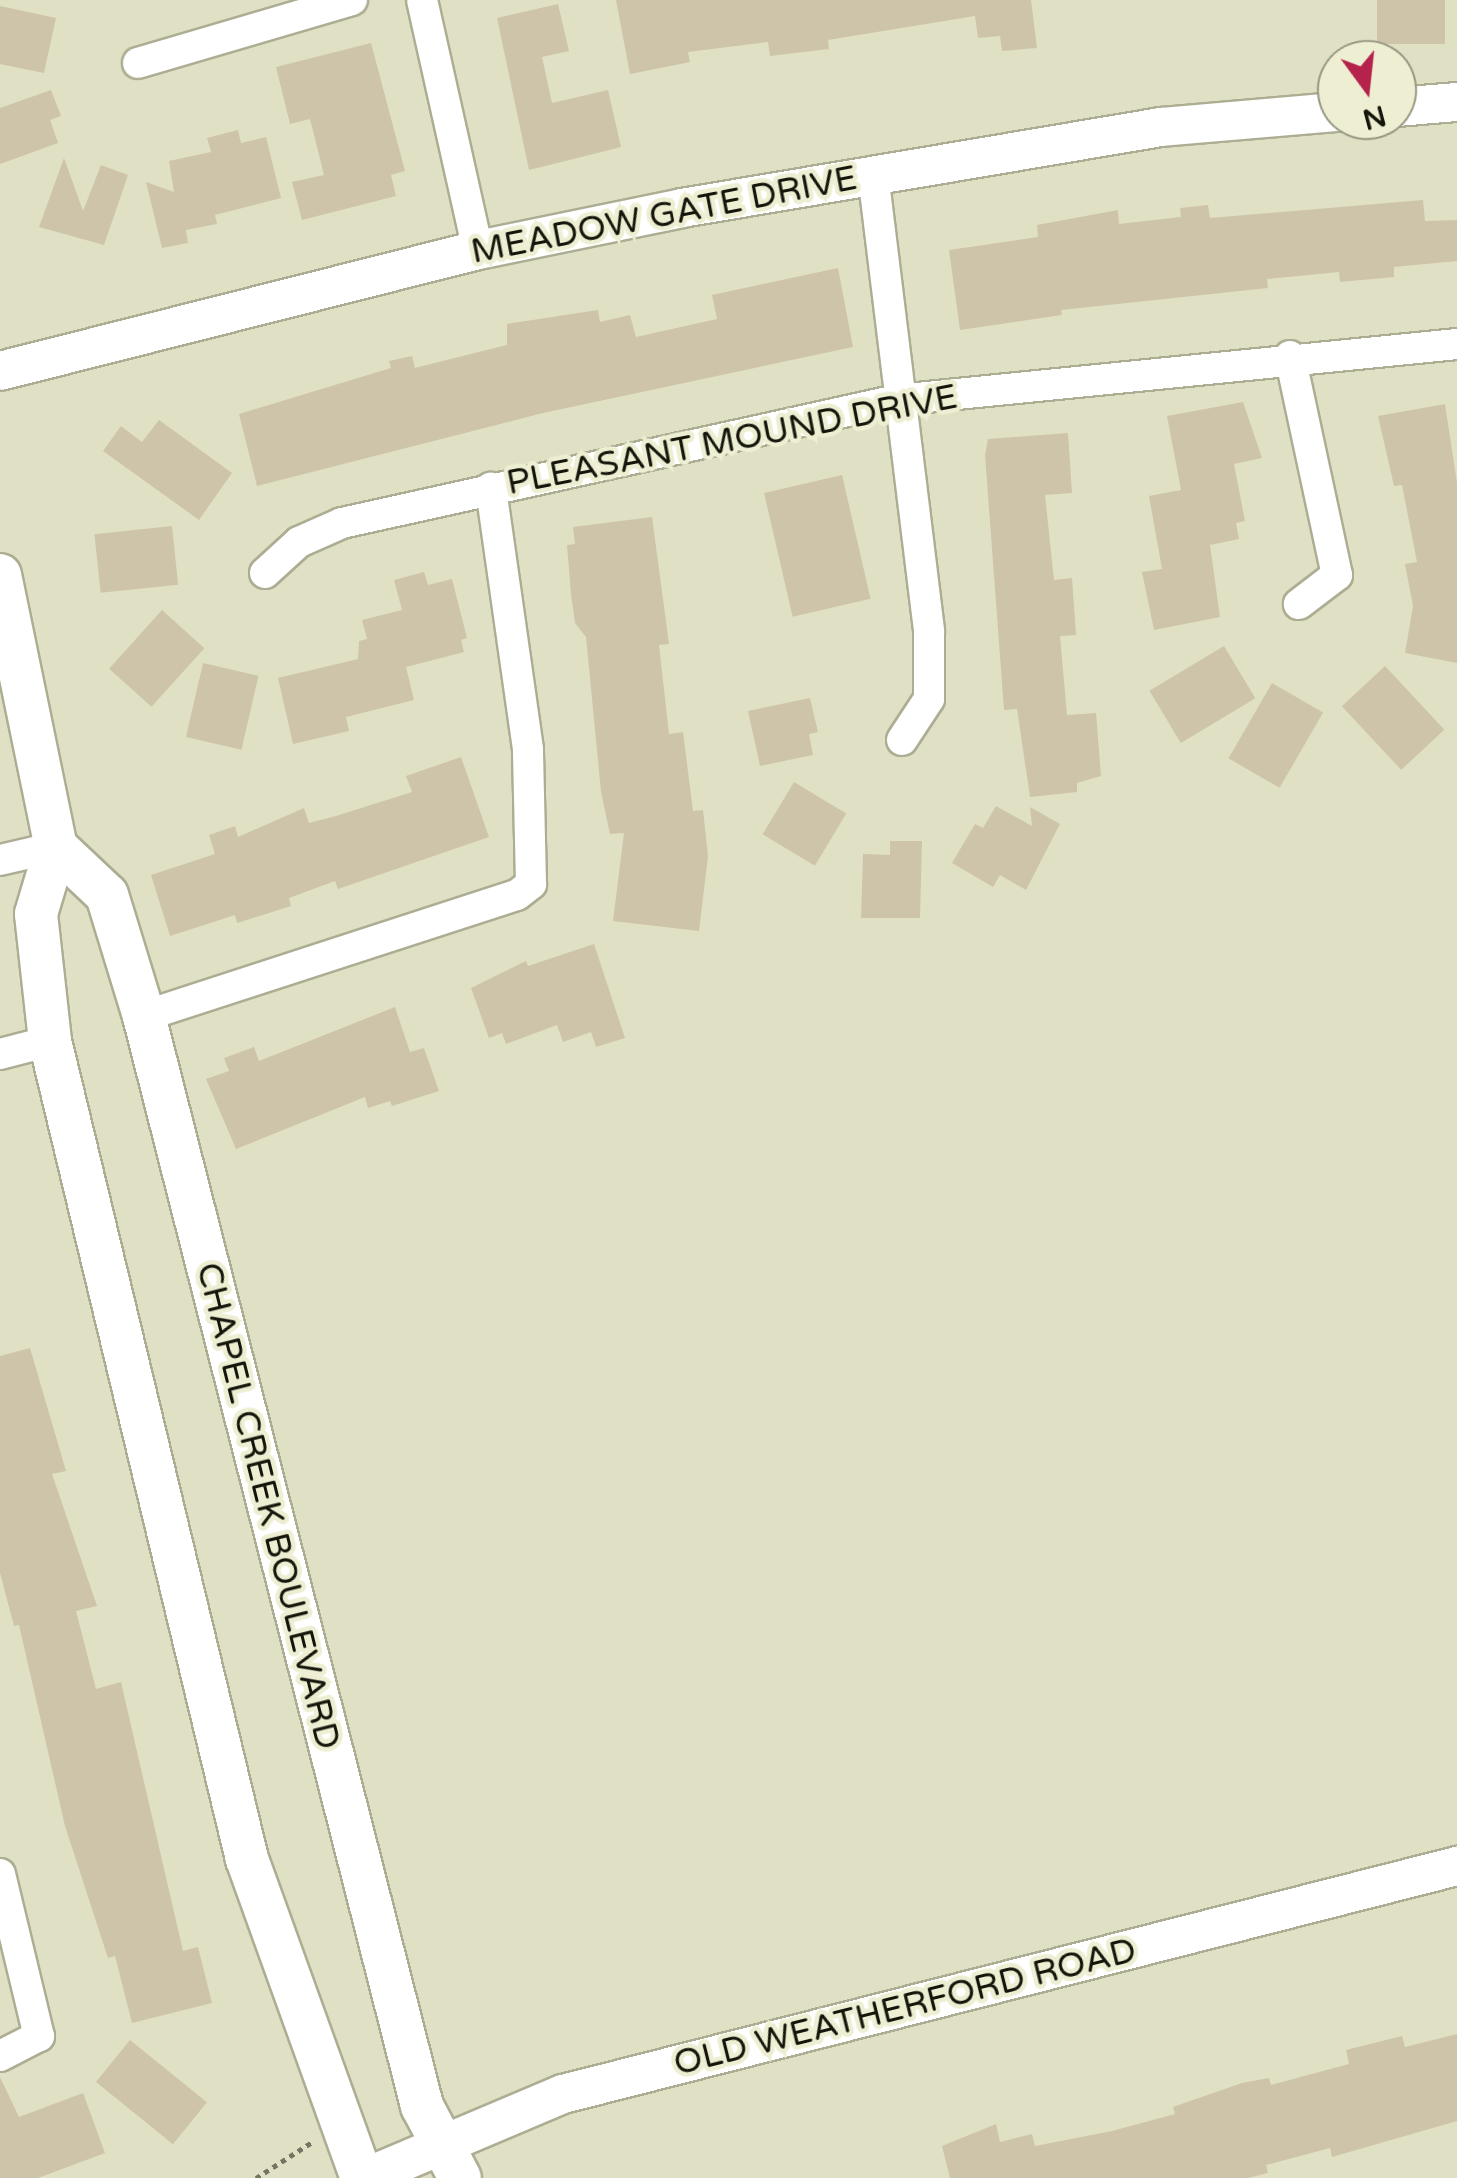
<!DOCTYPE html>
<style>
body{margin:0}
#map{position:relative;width:1457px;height:2178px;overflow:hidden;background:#e0e0c5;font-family:"Varela Round",sans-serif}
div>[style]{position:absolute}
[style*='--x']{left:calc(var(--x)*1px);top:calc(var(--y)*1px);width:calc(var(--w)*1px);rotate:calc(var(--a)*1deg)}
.building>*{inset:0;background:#cec4aa;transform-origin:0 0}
.path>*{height:5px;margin-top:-2.5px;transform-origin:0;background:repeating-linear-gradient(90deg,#757563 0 5px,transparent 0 10px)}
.roads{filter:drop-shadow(2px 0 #adad93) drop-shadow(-2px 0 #adad93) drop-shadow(0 2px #adad93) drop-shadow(0 -2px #adad93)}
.minor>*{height:30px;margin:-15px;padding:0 15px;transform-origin:15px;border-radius:15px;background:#fff}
.tertiary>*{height:38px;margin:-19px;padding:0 19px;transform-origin:19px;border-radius:19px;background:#fff}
.secondary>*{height:42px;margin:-21px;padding:0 21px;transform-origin:21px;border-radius:21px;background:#fff}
span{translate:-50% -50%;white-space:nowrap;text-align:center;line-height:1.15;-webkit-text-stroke:9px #edeed2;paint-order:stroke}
.street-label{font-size:35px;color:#15150b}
.north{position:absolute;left:1317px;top:40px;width:100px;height:100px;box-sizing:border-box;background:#edeed2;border:2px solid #979782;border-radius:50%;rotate:165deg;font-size:28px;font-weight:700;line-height:40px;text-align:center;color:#15150b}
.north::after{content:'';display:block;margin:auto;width:35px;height:45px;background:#b5234c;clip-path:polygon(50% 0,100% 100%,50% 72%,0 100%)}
</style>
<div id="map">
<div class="building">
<div style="clip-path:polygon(616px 0,1031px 0,1037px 48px,1002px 51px,1000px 36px,978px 38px,975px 16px,828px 40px,829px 49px,770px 56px,768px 42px,688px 52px,690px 62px,630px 74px)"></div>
<div style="left:1377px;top:0;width:68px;height:44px"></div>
<div style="clip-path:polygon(558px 4px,569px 51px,542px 57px,552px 103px,608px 90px,621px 147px,529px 170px,497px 18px)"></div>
<div style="clip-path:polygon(0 6px,56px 18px,44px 73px,0 64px)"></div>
<div style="clip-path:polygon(371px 43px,405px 171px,391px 175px,396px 196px,302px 220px,292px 182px,324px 175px,310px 119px,290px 124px,276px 67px)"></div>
<div style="clip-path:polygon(51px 90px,61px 116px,50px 120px,58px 143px,0 164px,0 108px)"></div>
<div style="clip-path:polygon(238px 130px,241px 143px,266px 137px,281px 198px,215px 215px,217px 224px,186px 230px,188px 243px,162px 248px,146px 182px,174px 192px,169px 161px,211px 152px,207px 138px)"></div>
<div style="clip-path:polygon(64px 158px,83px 211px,101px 165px,128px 175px,104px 245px,39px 227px)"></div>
<div style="clip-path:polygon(1423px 200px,1425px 221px,1457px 220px,1457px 261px,1394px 267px,1394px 277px,1340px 282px,1339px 272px,1267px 279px,1268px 288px,1061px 310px,1062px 315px,960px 330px,949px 250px,1038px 237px,1037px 225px,1118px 210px,1119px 224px,1181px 217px,1180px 208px,1208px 205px,1210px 218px)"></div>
<div style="clip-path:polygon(838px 268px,853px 347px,543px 413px,257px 486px,239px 414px,391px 368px,389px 361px,412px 356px,415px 368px,507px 345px,507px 324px,598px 310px,600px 322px,630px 315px,636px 337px,717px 319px,712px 295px)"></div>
<div style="clip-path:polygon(1243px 402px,1262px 458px,1234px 464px,1245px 521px,1236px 523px,1239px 539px,1210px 545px,1220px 617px,1154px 630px,1142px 572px,1162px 569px,1149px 496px,1181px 490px,1167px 416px)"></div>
<div style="clip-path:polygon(1445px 404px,1457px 483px,1457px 663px,1405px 653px,1413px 606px,1405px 564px,1417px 562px,1402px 485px,1394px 486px,1378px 416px)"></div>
<div style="clip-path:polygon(159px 420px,232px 473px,199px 520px,103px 451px,121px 426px,142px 442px)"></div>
<div style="clip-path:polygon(1068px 433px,1072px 493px,1045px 495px,1054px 580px,1072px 578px,1076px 635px,1060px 636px,1067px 715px,1096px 713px,1101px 776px,1077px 783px,1077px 792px,1030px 797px,1017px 709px,1004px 710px,985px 455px,988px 439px)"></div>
<div style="left:842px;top:475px;width:127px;height:80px;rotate:77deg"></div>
<div style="clip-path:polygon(652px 517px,669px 644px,659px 645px,669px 734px,683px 732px,693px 811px,703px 810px,708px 856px,699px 931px,613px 921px,624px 833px,610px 834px,601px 792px,586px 637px,575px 623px,571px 594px,567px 545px,575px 544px,573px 527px)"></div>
<div style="left:172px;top:526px;width:59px;height:78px;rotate:84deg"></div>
<div style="clip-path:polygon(424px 572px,428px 585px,452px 579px,467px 638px,461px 640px,464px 652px,406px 667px,414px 700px,346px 717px,349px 731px,293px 744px,278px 678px,358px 659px,359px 641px,367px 639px,362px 620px,402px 610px,394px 580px)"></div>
<div style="left:162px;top:610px;width:57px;height:79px;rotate:42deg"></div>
<div style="left:1224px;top:646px;width:61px;height:87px;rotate:59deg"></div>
<div style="left:203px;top:663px;width:57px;height:76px;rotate:13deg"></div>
<div style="left:1385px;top:666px;width:87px;height:59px;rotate:47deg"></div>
<div style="left:1272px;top:683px;width:59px;height:87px;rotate:30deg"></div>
<div style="clip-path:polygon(810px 698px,818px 732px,809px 734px,813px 755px,760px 766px,748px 711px)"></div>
<div style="clip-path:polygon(461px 757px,489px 837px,338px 889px,335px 881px,289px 898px,291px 906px,237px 923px,235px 915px,170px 936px,151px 875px,215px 854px,209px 835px,235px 826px,238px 837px,304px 808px,309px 823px,336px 816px,412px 792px,406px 776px)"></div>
<div style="left:794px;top:782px;width:61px;height:61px;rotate:31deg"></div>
<div style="clip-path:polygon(996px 806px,1032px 826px,1030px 807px,1060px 824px,1026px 890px,1000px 875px,993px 887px,952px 863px,975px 824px,983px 828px)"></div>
<div style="clip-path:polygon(890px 841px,922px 841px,920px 918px,861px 918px,863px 854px,890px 855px)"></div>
<div style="clip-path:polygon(594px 944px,625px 1038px,596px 1047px,591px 1032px,563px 1042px,557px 1025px,506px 1044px,502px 1033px,489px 1038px,471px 988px,526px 961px,528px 966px)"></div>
<div style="clip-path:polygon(395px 1007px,410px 1052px,424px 1048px,439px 1091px,392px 1106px,390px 1101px,368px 1108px,365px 1097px,236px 1149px,206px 1079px,229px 1071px,224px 1058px,254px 1047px,259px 1061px)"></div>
<div style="clip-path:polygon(30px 1348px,66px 1471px,52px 1474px,97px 1606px,76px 1611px,96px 1689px,121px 1682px,183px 1951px,198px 1947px,212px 2003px,132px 2023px,115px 1956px,108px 1958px,65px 1826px,19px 1625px,14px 1626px,0 1573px,0 1356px)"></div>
<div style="clip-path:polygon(1457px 2034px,1457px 2121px,1332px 2157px,1330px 2148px,1266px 2165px,1268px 2173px,1248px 2178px,950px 2178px,942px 2146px,996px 2124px,1000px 2142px,1032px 2134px,1035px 2146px,1112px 2131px,1175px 2114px,1173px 2107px,1242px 2083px,1269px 2078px,1271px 2085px,1349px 2064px,1346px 2050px,1402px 2036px,1405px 2047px)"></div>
<div style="left:130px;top:2040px;width:99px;height:54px;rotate:39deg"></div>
<div style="clip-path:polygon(0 2077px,19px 2117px,83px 2093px,105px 2153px,38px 2178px,0 2178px)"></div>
</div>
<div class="path">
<div style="--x:256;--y:2178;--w:67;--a:-32.7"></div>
</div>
<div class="roads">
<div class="minor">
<div style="--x:422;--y:0;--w:256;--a:77.4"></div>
<div style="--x:138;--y:63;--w:223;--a:-16.4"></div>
<div style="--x:873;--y:174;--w:461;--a:83"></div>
<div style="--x:929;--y:632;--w:67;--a:90"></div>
<div style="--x:929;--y:699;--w:49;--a:123.4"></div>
<div style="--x:1290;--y:356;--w:224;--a:77.9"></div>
<div style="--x:1337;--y:575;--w:48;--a:142.7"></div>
<div style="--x:265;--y:573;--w:46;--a:-42.4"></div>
<div style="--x:299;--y:542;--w:47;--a:-23.8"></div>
<div style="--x:342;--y:523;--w:568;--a:-12.5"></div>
<div style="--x:897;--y:400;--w:563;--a:-5.71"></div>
<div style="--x:0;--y:860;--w:57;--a:-13.1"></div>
<div style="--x:144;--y:1016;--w:392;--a:-18"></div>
<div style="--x:517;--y:895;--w:18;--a:-38"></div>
<div style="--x:531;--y:884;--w:135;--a:-91.3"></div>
<div style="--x:528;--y:749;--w:264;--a:-98.1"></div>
<div style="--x:0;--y:1054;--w:52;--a:-14.6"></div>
<div style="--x:0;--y:1874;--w:167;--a:76.5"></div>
<div style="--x:39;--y:2036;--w:44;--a:152.9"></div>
</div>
<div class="tertiary">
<div style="--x:1397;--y:107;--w:60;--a:-4.8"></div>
<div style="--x:0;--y:371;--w:493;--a:-14.2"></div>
<div style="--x:478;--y:250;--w:208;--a:-11.6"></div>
<div style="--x:682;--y:208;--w:486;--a:-9.6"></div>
<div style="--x:1161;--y:127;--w:177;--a:-4.9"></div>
<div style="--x:364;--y:2178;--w:216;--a:-22.9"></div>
<div style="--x:563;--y:2094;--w:923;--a:-14.31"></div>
</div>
<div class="secondary">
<div style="--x:0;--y:575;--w:278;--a:78.4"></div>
<div style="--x:56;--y:847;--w:70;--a:106.6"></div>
<div style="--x:36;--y:914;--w:128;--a:83.7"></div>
<div style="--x:50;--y:1041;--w:841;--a:76.46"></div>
<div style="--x:247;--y:1859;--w:339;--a:70.2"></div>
<div style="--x:56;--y:847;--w:70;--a:43.3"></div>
<div style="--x:107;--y:895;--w:127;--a:73"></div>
<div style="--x:144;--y:1016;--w:1125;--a:75.69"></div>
<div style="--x:422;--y:2106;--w:81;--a:62.2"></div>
</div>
</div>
<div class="street-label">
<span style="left:664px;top:215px;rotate:-11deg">MEADOW GATE DRIVE</span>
<span style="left:732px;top:440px;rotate:-11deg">PLEASANT MOUND DRIVE</span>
<span style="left:268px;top:1506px;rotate:76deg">CHAPEL CREEK BOULEVARD</span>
<span style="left:905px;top:2007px;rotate:-14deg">OLD WEATHERFORD ROAD</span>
</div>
<div class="north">N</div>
</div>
